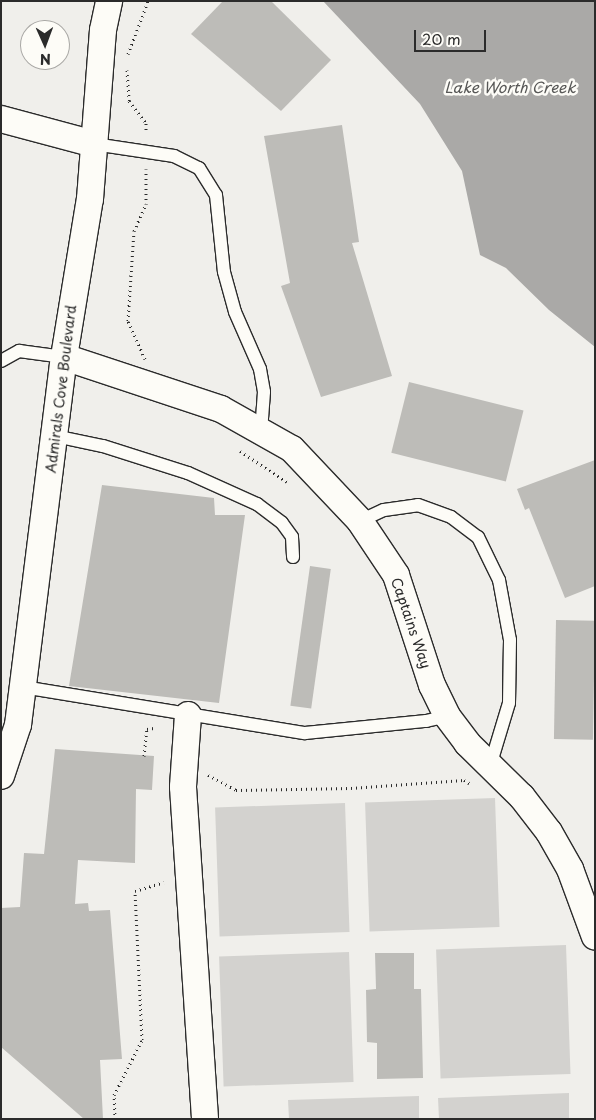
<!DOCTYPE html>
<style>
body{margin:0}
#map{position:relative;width:596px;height:1120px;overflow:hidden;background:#f0efeb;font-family:"Playpen Sans",sans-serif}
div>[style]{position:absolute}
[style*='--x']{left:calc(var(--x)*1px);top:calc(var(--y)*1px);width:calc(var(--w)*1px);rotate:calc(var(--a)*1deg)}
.green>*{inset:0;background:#d3d2cf;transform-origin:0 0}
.water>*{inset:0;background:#aaa9a7}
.building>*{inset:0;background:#bdbcb8;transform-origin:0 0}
.path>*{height:3px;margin-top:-1.5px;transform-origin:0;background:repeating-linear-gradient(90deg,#2b2b2b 0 1px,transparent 0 5px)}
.roads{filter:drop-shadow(1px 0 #2b2b2b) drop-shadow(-1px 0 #2b2b2b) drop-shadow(0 1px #2b2b2b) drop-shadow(0 -1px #2b2b2b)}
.service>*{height:12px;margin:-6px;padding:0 6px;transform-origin:6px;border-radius:6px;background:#fdfcf7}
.minor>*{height:26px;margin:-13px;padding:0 13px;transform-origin:13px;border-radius:13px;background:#fdfcf7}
span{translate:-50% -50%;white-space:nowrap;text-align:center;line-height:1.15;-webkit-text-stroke:5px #fdfcf7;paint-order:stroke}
.street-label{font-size:14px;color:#2b2b2b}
.water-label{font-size:15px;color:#575756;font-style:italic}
.frame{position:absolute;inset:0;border:2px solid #2b2b2b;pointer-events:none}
.north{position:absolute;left:20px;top:20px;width:50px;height:50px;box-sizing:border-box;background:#fdfcf7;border:1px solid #a9a8a5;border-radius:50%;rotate:178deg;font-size:14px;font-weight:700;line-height:20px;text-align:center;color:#2b2b2b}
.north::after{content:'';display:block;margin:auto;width:18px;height:22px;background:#2b2b2b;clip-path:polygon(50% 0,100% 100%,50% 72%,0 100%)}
.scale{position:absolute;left:414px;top:30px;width:72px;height:22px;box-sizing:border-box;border:2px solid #2b2b2b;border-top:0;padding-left:6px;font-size:15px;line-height:18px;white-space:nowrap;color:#2b2b2b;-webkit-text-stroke:4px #fdfcf7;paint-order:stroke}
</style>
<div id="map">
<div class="green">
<div style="left:495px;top:798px;width:129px;height:130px;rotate:88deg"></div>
<div style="left:345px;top:803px;width:129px;height:130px;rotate:88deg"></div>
<div style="left:566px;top:945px;width:129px;height:130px;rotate:88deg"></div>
<div style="left:349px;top:952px;width:130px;height:130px;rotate:88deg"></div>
<div style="clip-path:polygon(569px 1093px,569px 1119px,439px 1119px,438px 1098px)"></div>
<div style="clip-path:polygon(419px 1096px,419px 1119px,289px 1119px,288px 1100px)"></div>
</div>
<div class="water">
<div style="clip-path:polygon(323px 1px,595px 1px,595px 347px,549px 310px,506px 268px,480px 255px,462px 171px,420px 104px)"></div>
</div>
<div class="building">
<div style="clip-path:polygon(223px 1px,271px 1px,331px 60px,281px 111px,191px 34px)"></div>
<div style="clip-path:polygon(342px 125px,359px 242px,352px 243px,392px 376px,321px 397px,281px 286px,290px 283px,264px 136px)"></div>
<div style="left:409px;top:382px;width:118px;height:73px;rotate:14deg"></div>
<div style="clip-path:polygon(595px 460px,595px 586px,565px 598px,529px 508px,525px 510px,517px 489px)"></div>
<div style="clip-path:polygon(102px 485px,214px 498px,215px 515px,245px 515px,219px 703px,69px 686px)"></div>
<div style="left:310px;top:566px;width:21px;height:141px;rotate:8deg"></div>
<div style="left:556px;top:620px;width:39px;height:119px;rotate:1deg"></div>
<div style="clip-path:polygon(55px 749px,154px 756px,152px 790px,136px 789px,135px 863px,78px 860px,75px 904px,88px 903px,89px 911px,110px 910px,122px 1059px,100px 1060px,103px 1119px,84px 1119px,1px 1047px,1px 908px,20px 907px,24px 853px,44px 854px)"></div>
<div style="clip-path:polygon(375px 953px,414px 953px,414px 989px,421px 989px,423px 1078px,377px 1079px,377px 1043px,367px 1042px,366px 990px,376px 989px)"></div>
</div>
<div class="path">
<div style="--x:128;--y:54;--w:57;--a:-69.3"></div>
<div style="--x:127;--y:70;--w:31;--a:86"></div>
<div style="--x:129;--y:101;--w:28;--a:52"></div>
<div style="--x:146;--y:123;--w:10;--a:90"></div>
<div style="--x:145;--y:359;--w:42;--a:-114.1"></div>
<div style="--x:128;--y:321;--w:90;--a:-86.2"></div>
<div style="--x:134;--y:231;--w:30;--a:-66"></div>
<div style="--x:146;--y:204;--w:35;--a:-90"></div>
<div style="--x:240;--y:451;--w:56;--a:33.4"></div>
<div style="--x:144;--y:756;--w:27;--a:-84"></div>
<div style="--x:147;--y:729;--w:7;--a:-8"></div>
<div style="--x:208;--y:775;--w:32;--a:28"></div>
<div style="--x:236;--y:790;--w:115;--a:-1"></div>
<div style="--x:351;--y:788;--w:113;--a:-4"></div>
<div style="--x:464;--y:780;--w:6;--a:31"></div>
<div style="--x:115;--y:1119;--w:24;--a:-92"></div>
<div style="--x:114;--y:1095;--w:62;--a:-63"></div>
<div style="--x:142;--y:1040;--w:149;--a:-92.7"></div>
<div style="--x:135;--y:891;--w:30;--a:-17"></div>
</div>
<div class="roads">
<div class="service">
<div style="--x:94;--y:144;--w:81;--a:8.5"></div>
<div style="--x:174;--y:156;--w:28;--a:26"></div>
<div style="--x:199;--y:168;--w:32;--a:58"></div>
<div style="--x:216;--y:195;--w:77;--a:84.1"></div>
<div style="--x:224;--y:272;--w:41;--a:74.6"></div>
<div style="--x:235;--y:312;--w:62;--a:66.3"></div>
<div style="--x:260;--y:369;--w:23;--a:80"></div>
<div style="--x:264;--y:392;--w:40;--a:94.3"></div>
<div style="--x:1;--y:361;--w:21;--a:-29"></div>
<div style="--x:19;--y:351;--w:45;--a:7.6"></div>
<div style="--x:55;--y:436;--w:49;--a:11.8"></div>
<div style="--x:103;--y:446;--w:89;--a:17.6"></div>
<div style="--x:188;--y:473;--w:76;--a:24.2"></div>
<div style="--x:257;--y:504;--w:31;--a:37"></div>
<div style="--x:282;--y:523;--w:17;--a:54"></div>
<div style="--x:292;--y:537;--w:20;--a:87"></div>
<div style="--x:360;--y:521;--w:26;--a:-25"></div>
<div style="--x:384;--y:510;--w:34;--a:-8"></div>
<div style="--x:418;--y:505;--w:35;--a:20"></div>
<div style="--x:451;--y:517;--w:34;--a:37"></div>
<div style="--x:478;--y:537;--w:48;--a:64"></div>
<div style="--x:499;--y:580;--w:61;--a:79.6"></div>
<div style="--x:510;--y:640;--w:63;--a:90.9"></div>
<div style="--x:509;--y:703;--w:66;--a:106.8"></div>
<div style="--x:23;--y:687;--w:286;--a:9.3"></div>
<div style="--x:305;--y:733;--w:122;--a:-5.7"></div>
<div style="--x:426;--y:721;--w:22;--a:-13"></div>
</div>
<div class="minor">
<div style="--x:1;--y:119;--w:96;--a:15"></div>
<div style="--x:64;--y:357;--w:165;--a:18.3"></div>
<div style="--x:221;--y:409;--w:81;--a:29.4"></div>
<div style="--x:292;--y:449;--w:99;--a:46.6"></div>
<div style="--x:360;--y:521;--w:65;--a:56.3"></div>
<div style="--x:396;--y:575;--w:116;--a:71.9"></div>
<div style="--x:432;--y:685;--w:34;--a:64"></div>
<div style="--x:447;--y:716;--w:34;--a:53"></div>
<div style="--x:467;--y:743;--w:77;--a:44.5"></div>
<div style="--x:522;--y:797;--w:44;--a:52.4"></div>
<div style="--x:549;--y:832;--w:43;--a:60.4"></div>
<div style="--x:570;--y:869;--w:72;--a:69.8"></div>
<div style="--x:188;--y:715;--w:72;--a:94"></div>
<div style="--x:183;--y:787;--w:333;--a:86.2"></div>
<div style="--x:1;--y:776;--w:54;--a:-71.6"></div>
<div style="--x:18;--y:725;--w:371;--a:-82.9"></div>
<div style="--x:64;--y:357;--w:160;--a:-80.7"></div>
<div style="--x:90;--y:199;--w:169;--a:-85.6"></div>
<div style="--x:103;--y:30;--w:30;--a:-78"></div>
</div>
</div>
<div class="street-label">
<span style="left:61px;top:389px;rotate:-83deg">Admirals Cove Boulevard</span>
<span style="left:411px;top:623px;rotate:71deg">Captains Way</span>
</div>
<div class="water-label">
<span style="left:510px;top:87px">Lake Worth Creek</span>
</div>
<div class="frame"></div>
<div class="north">N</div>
<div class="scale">20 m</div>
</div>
